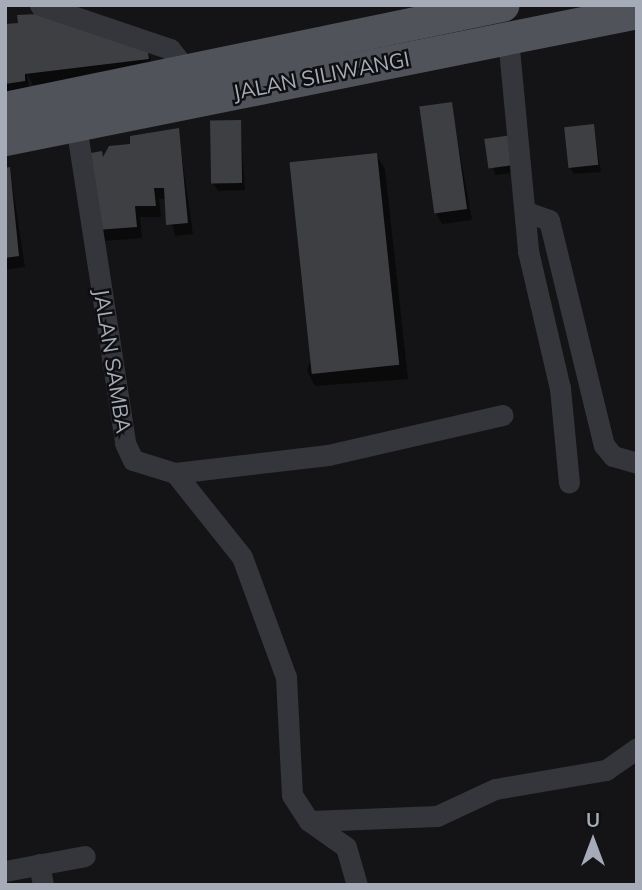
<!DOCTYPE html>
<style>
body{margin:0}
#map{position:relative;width:642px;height:890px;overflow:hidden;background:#141416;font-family:Mulish,sans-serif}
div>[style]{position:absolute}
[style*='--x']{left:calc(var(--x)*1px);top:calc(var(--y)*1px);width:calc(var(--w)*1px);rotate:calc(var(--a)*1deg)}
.shadow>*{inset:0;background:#0007}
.building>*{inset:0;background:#3e3f43;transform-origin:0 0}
.minor>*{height:21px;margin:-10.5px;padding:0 10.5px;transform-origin:10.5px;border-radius:10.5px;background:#35363c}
.primary>*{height:33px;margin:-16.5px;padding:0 16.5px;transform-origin:16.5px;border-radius:16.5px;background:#51535b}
span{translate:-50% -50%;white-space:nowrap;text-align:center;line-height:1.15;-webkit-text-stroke:5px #0f0f11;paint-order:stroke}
.street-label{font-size:21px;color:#a5abb7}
.frame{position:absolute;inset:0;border:7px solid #a5abb7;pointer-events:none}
.north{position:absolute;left:558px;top:806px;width:70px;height:70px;-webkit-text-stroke:5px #0f0f11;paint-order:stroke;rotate:0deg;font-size:19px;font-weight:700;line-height:28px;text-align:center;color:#a5abb7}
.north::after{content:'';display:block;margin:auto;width:24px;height:32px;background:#a5abb7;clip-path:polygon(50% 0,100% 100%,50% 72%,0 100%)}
</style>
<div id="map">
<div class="shadow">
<div style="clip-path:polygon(5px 26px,146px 47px,155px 71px,33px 85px,27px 73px,29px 89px,5px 95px)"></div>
<div style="clip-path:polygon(451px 104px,472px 220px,442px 224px,436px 213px)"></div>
<div style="clip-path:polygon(240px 122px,245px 190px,218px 191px,213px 183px)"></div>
<div style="clip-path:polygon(593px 126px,601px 172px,574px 174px,570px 167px)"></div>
<div style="clip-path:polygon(178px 130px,193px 234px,175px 236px,166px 199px,159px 199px,161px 217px,140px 217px,142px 238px,105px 241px,98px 230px,101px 153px,104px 158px)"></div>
<div style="clip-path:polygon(486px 140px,519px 172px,495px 175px)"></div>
<div style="clip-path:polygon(376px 155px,385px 169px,408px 379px,315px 386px,307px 371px)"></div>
<div style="clip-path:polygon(10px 169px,25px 267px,5px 270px,5px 170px)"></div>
</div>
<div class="building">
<div style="clip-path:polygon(38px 14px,147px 46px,149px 59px,25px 74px,25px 81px,5px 84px,5px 24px,18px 23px,17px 15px)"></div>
<div style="left:452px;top:102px;width:108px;height:33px;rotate:82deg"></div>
<div style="left:241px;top:120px;width:63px;height:31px;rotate:89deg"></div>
<div style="left:594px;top:124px;width:41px;height:30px;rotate:84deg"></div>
<div style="clip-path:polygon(179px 128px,188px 223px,166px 225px,164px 188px,154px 188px,156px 206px,135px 206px,137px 227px,96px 230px,85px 154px,102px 151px,103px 157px,109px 146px,130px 144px,130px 136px)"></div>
<div style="left:512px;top:135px;width:30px;height:28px;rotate:82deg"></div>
<div style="left:377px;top:153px;width:213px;height:88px;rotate:84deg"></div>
<div style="clip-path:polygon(10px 167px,19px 256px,5px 258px,5px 168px)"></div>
</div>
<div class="minor">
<div style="--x:40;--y:5;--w:137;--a:18.7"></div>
<div style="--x:170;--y:49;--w:28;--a:52"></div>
<div style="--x:508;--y:38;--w:214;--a:84.6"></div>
<div style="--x:528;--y:251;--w:141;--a:76.9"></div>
<div style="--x:560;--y:388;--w:95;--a:84.6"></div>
<div style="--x:76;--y:125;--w:322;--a:81.2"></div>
<div style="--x:125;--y:443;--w:19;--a:65"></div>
<div style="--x:133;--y:460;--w:44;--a:17.2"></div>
<div style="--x:175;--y:473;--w:154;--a:-6.7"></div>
<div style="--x:328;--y:455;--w:179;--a:-12.9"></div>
<div style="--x:529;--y:213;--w:21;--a:19"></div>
<div style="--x:549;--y:220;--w:232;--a:76.3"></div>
<div style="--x:604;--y:445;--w:14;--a:51"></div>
<div style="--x:613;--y:456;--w:25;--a:16"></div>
<div style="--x:175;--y:473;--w:107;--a:51.4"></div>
<div style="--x:242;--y:557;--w:128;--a:69.9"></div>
<div style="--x:286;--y:677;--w:118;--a:87.1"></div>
<div style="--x:292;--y:795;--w:31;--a:57"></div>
<div style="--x:309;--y:821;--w:45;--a:35.1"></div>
<div style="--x:346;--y:847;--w:40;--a:74"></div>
<div style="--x:311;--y:821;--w:126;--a:-2.3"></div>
<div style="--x:437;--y:816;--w:64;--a:-25"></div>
<div style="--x:495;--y:789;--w:113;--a:-9.7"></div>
<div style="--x:606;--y:770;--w:38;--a:-35"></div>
<div style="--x:39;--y:864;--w:21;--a:79"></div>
<div style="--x:5;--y:871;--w:81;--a:-10.6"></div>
</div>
<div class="primary">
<div style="--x:5;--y:108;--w:508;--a:-11.71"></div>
<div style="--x:5;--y:139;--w:645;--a:-11.36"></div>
</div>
<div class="street-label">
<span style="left:321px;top:75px;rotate:-11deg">JALAN SILIWANGI</span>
<span style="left:113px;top:361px;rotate:81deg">JALAN SAMBA</span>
</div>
<div class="frame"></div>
<div class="north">U</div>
</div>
